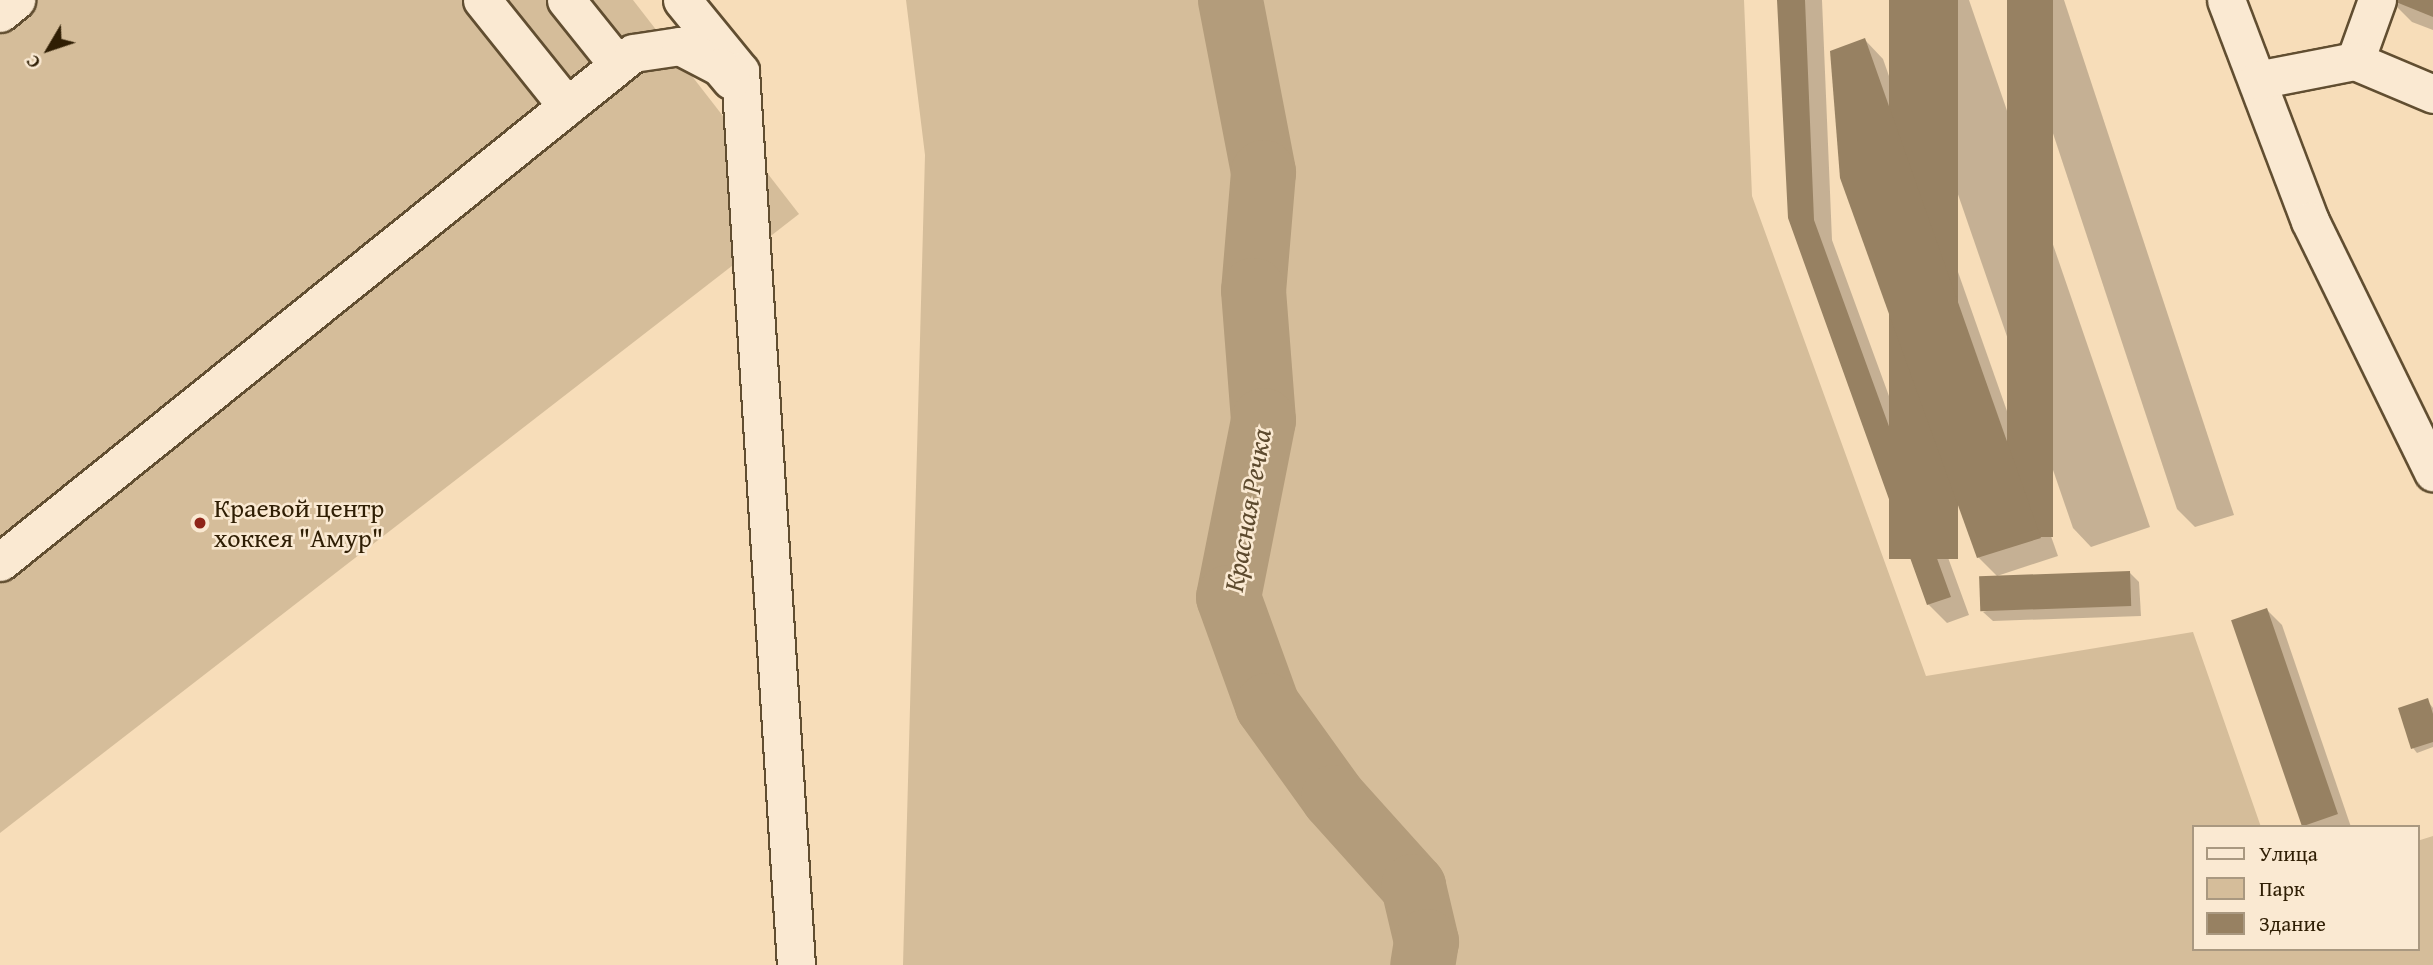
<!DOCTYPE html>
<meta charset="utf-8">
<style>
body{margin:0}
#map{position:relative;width:2433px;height:965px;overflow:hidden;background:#f7ddb9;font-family:"Gentium Book Plus",serif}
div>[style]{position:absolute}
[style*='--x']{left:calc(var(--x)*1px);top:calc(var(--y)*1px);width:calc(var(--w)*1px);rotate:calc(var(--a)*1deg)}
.green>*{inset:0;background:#d5bd9a}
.shadow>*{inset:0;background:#0003}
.river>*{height:65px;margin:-32.5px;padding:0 32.5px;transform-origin:32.5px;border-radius:32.5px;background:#b39c7b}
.building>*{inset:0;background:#978162;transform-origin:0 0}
.roads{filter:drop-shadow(2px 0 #614e31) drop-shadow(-2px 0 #614e31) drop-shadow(0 2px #614e31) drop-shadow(0 -2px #614e31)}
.minor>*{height:37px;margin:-18.5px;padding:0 18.5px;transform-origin:18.5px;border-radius:18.5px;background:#fae9d2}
.dots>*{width:19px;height:19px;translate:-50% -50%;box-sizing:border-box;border:4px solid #fae9d2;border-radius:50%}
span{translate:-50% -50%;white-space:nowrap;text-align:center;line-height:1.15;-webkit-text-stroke:5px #fae9d2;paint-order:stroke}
.poi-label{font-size:26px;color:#2f1e04}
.left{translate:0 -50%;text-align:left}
.water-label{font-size:28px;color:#5d4a2e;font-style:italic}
.legend{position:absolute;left:2192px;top:825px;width:228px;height:126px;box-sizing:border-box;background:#fae9d2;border:2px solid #a99880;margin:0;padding:9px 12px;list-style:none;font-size:21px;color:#2f1e04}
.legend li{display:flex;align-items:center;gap:14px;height:35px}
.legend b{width:35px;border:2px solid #a99880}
.north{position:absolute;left:14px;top:14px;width:70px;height:70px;-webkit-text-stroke:5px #fae9d2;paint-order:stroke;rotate:231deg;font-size:19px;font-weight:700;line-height:28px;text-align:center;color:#2f1e04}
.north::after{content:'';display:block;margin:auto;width:24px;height:32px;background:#2f1e04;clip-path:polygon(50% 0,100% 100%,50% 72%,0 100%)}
</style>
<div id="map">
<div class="green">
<div style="clip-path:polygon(0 0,633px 0,799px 214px,0 833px)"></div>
<div style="clip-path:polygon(906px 0,1744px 0,1752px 196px,1926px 676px,2193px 632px,2261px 827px,2193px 827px,2193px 949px,2417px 949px,2417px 841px,2433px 836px,2433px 965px,903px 965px,925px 155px)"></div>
</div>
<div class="shadow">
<div style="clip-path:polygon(1779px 0,1822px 0,1832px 240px,1969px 615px,1947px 623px,1928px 604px,1790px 218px)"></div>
<div style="clip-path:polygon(1891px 0,1969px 0,2150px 527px,2091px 547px,2073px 528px)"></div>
<div style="clip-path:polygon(2009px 0,2064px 0,2234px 515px,2195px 527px,2177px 509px)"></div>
<div style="clip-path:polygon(2390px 0,2433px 0,2433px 30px,2412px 22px)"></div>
<div style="clip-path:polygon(1865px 40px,1883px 59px,2058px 556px,1997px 576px,1978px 557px)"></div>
<div style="clip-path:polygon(2129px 572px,2139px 582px,2141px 616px,1993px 621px,1983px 612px)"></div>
<div style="clip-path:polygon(2267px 610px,2282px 625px,2351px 827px,2304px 826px)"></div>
<div style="clip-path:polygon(2427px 700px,2433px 708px,2433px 747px,2417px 753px,2413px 748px)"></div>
</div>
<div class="river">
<div style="--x:1230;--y:0;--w:175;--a:79.1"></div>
<div style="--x:1263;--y:172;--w:118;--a:94.8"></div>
<div style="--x:1253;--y:290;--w:130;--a:85.6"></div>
<div style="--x:1263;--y:420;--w:180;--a:101.2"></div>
<div style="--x:1228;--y:597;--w:115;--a:70.1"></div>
<div style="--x:1267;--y:705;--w:113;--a:54.3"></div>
<div style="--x:1333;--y:797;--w:120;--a:48"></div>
<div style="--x:1413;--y:886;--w:57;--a:76.7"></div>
<div style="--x:1426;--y:941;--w:24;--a:99"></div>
</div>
<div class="building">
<div style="clip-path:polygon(1777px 0,1805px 0,1814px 220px,1951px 597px,1927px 605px,1788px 218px)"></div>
<div style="left:1889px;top:0;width:69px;height:559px"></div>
<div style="left:2007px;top:0;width:46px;height:537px"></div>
<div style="clip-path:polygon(2391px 0,2433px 0,2433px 17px)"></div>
<div style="clip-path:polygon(1865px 38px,2041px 538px,1977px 558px,1840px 178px,1830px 51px)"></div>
<div style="left:2130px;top:571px;width:35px;height:151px;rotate:88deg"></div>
<div style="left:2267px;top:608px;width:218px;height:38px;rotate:71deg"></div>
<div style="clip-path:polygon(2428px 698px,2433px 714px,2433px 742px,2411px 749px,2398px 708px)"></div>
</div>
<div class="roads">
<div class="minor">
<div style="--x:482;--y:0;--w:136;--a:51.3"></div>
<div style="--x:566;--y:0;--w:83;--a:51.3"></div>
<div style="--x:682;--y:0;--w:92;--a:50.8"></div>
<div style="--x:740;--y:71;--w:896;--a:86.42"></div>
<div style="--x:2226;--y:0;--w:236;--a:69.2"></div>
<div style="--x:2310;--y:221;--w:280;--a:63.9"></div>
<div style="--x:0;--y:13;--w:21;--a:-39"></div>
<div style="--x:2355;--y:61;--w:65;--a:-70.2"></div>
<div style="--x:2257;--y:80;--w:100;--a:-11"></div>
<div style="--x:2355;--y:61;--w:85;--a:22.9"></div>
<div style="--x:0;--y:562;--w:812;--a:-38.8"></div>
<div style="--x:633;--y:53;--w:48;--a:-8.5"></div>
<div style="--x:680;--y:46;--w:45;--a:27.7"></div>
<div style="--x:720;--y:67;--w:17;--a:50"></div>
</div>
</div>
<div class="dots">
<div style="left:200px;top:523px;background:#8f2418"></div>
</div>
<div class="poi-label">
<span class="left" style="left:214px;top:523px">Краевой центр<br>хоккея "Амур"</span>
</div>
<div class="water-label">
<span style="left:1247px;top:510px;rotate:-80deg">Красная Речка</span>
</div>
<ul class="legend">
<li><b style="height:9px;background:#fae9d2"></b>Улица</li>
<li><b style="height:19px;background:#d5bd9a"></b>Парк</li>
<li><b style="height:19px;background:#978162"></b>Здание</li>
</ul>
<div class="north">С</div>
</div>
